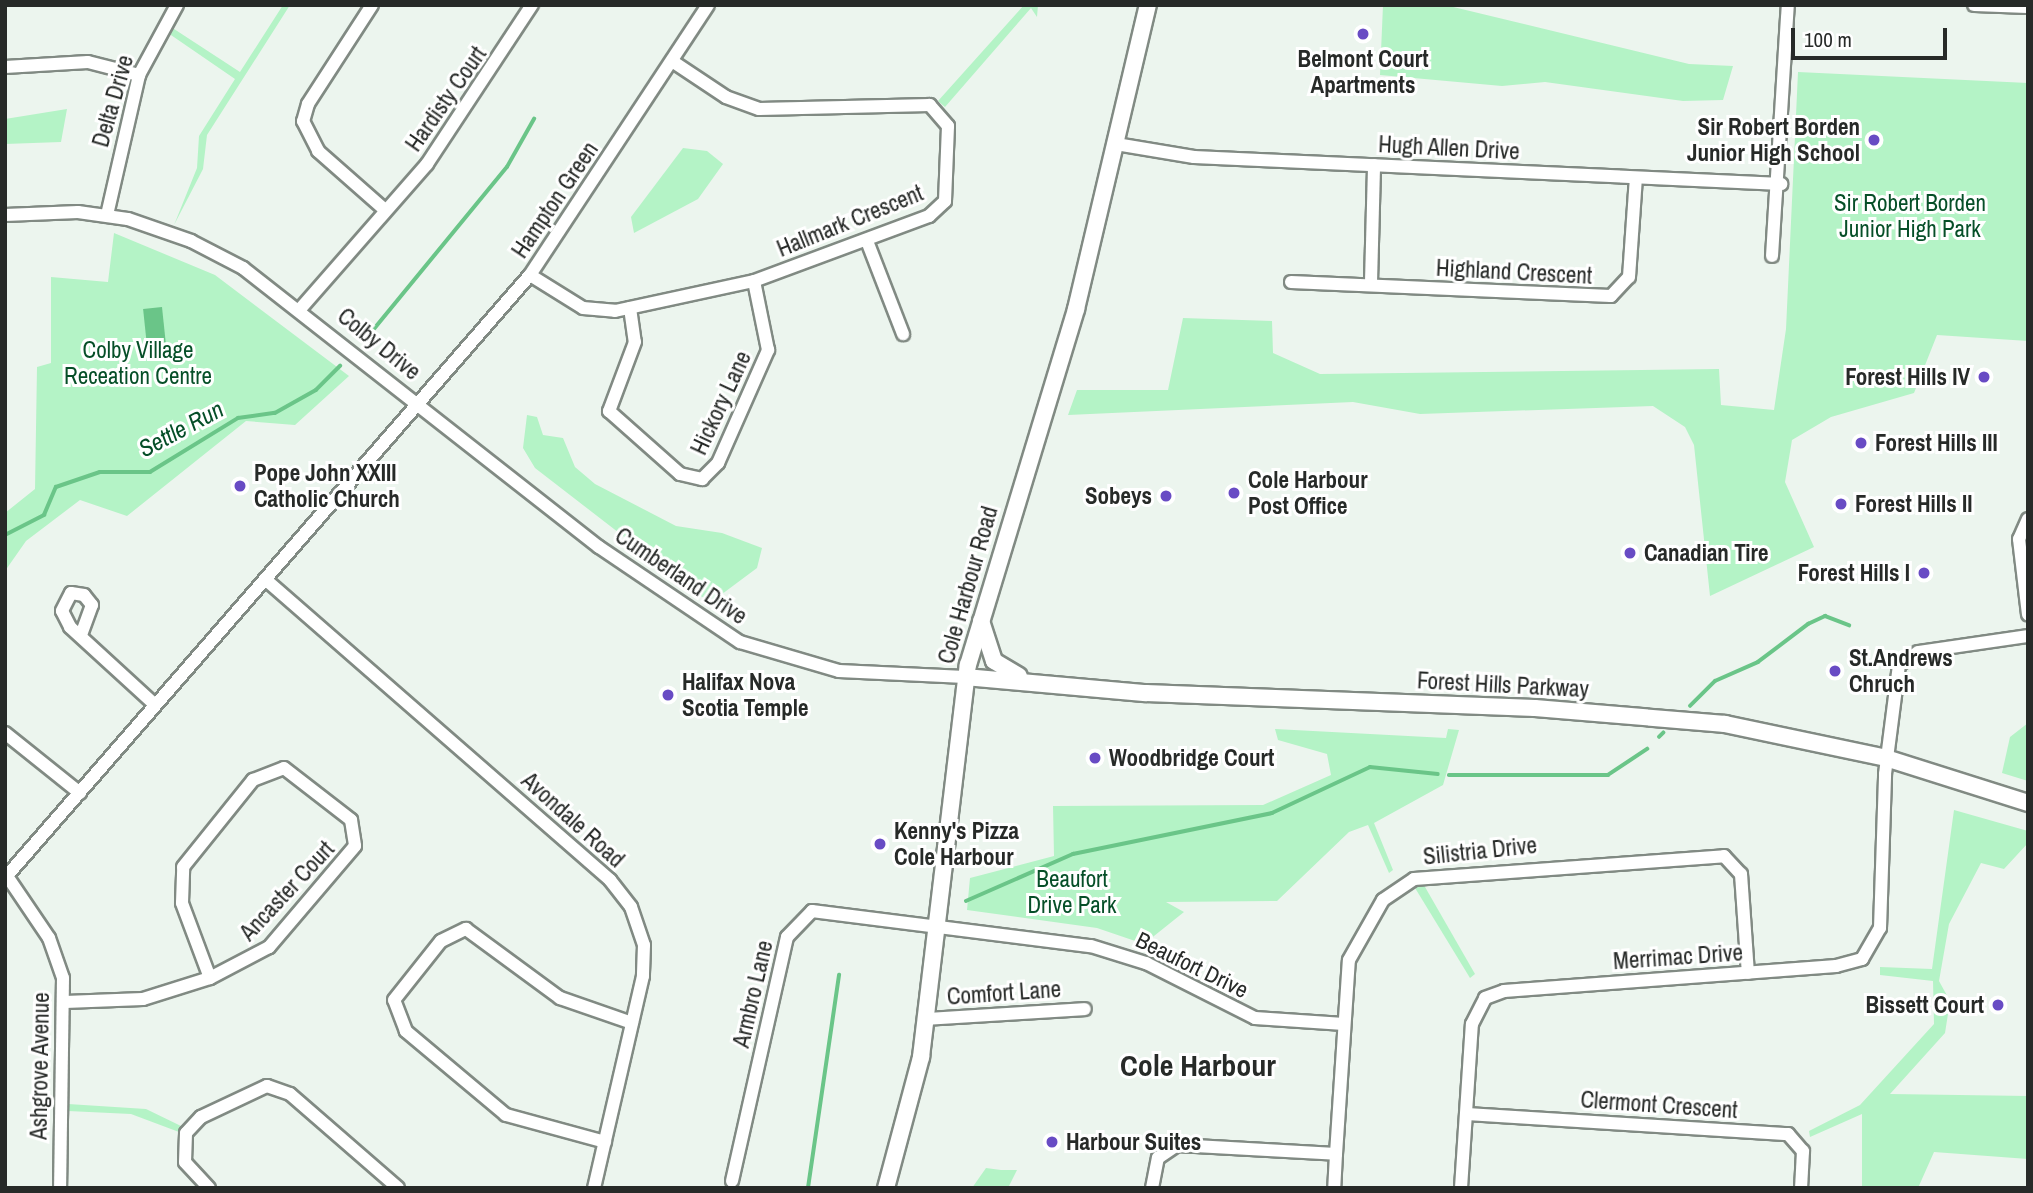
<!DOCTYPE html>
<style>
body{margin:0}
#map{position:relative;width:2033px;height:1193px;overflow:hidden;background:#ecf5ee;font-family:"Archivo Narrow",sans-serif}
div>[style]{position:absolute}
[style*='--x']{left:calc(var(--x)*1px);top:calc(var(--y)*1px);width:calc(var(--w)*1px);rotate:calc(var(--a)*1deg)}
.green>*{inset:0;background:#b4f3c6}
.water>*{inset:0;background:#6ac588;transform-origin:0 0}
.stream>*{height:3.5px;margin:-1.75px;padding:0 1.75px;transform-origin:1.75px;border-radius:1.75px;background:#6ac588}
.roads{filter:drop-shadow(2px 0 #818a83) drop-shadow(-2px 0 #818a83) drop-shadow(0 2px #818a83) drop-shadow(0 -2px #818a83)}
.minor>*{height:12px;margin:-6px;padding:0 6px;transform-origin:6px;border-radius:6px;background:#fff}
.major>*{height:16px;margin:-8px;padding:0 8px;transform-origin:8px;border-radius:8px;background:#fff}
.dots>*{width:19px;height:19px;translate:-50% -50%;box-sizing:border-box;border:4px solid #fff;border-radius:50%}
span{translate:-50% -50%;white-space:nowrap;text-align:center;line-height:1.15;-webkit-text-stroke:6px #fff;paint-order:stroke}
.poi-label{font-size:23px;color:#272a28;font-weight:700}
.right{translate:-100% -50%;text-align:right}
.left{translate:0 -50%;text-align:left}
.street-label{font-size:23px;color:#272a28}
.park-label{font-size:23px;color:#064f28}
.water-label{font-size:24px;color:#054e28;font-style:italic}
.district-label{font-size:30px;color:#272a28;font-weight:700}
.frame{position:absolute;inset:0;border:7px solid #272a28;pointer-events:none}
.scale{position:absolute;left:1791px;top:28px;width:156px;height:32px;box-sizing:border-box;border:4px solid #272a28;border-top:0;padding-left:9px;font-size:21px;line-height:24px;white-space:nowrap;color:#272a28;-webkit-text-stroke:5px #fff;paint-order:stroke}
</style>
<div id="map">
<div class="green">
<i style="clip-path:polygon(283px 5px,290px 5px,207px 135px,203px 169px,174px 225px,197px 168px,199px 136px,235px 79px,168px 33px,171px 27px,240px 72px)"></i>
<i style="clip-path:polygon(1024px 5px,1038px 5px,1037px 17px,1031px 8px,945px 107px,938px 101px)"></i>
<i style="clip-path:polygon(1383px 5px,1445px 5px,1689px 64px,1733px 66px,1723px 100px,1683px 101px,1545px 82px,1502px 86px,1380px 75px)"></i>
<i style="clip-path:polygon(1798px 72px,2028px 83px,2028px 341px,1937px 335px,1914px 393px,1831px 417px,1792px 440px,1785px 482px,1814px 547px,1710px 596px,1694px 445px,1685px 427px,1653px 406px,1420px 414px,1353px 402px,1068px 415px,1077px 390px,1168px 390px,1183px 318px,1272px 321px,1273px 353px,1320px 374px,1719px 369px,1721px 405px,1774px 410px,1786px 329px)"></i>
<i style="clip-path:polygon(67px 109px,61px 142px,5px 144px,5px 119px)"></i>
<i style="clip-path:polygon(683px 148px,707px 151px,723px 164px,698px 199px,634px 233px,631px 217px)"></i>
<i style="clip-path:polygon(114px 233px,215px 275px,349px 376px,295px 425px,246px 421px,127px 516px,80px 500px,26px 541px,5px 571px,5px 513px,35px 489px,37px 367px,51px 363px,51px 277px,108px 282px)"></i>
<i style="clip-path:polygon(527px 415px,537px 417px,543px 435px,563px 438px,575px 467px,595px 484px,676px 526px,722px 533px,762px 548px,757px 568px,714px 600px,702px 597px,535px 468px,523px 448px)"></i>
<i style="clip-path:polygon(2028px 723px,2028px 781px,2002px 773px,2010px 737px)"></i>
<i style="clip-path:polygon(1275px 729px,1446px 738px,1448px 729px,1459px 730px,1443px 785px,1374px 823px,1393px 870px,1389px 873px,1368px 825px,1349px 832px,1277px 901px,1166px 902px,1184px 912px,1144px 944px,1097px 928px,967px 910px,970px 878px,1054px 856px,1053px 806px,1263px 805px,1331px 775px,1327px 754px,1278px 740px)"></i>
<i style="clip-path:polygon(1954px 810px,2028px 831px,2028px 843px,2004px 869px,1981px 863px,1949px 924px,1939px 981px,1950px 1001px,1945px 1033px,1890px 1094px,2028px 1096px,2028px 1159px,1934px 1152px,1918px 1188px,1862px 1188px,1862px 1114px,1810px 1137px,1809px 1131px,1860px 1105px,1934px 1024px,1933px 981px,1880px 975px,1880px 967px,1932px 969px)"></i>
<i style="clip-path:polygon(1421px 880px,1475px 974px,1470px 978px,1412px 883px)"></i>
<i style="clip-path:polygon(68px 1104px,146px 1109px,181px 1126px,179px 1132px,131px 1114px,68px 1111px)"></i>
<i style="clip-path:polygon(986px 1168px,1001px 1170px,1017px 1170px,1008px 1188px,972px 1188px)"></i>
</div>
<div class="water">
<i style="left:162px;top:307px;width:36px;height:19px;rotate:84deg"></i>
</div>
<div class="stream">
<i style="--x:369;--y:335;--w:217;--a:-50.6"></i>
<i style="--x:507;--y:167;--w:55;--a:-60.6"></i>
<i style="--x:5;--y:535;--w:44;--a:-27.1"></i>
<i style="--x:44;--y:515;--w:30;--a:-67"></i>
<i style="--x:56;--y:487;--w:46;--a:-18.8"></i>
<i style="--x:100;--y:472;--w:50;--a:0"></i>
<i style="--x:150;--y:472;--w:103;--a:-31.5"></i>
<i style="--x:238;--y:418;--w:37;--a:-8"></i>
<i style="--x:275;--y:413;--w:47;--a:-29.3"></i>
<i style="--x:316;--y:390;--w:34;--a:-45"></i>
<i style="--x:1690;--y:706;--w:35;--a:-45"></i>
<i style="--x:1715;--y:681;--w:47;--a:-23.8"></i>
<i style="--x:1758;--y:662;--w:63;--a:-37.2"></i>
<i style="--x:1808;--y:624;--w:19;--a:-25"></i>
<i style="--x:1825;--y:616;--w:26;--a:21"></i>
<i style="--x:1659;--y:737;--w:6;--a:-45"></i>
<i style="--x:1449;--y:775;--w:159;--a:0"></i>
<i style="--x:1608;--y:775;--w:47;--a:-33.7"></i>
<i style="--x:966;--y:901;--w:117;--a:-23.7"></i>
<i style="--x:1073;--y:854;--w:203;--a:-11.6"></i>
<i style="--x:1272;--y:813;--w:108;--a:-25.1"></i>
<i style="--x:1370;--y:767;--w:68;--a:5.9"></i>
<i style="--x:808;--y:1188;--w:215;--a:-81.7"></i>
</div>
<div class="roads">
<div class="minor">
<i style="--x:372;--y:5;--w:118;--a:122.9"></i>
<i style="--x:308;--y:104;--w:18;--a:106"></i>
<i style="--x:303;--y:121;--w:34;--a:63"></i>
<i style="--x:318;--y:151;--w:89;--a:41.4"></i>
<i style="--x:1974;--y:5;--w:54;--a:2.1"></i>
<i style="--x:5;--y:67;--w:83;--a:-3.4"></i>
<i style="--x:88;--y:62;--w:53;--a:14.3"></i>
<i style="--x:1116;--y:144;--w:79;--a:9.5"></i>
<i style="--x:1194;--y:157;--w:588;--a:2.63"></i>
<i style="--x:5;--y:215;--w:73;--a:-2.4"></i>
<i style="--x:78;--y:212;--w:50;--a:8"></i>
<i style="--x:128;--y:219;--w:67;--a:19.2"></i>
<i style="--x:191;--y:241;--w:59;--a:27.4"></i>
<i style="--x:243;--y:268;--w:452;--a:38.1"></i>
<i style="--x:599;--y:547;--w:170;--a:34"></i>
<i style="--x:740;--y:642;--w:103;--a:16.3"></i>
<i style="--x:839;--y:671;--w:126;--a:2.7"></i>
<i style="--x:107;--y:215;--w:144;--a:-77.1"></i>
<i style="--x:139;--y:75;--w:80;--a:-61.5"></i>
<i style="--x:867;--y:241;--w:100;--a:68.8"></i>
<i style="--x:1772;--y:256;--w:252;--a:-86.4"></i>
<i style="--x:530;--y:275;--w:62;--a:31.9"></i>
<i style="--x:583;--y:308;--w:32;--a:5"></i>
<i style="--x:615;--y:311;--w:142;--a:-12.2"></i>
<i style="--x:754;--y:281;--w:187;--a:-20.4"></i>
<i style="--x:929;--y:216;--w:22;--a:-43"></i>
<i style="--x:945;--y:201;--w:75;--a:-87.7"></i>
<i style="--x:948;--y:126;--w:28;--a:-131"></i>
<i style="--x:930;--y:105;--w:171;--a:178.7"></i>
<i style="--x:759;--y:109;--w:35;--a:-160"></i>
<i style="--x:726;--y:97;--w:65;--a:-146.3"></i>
<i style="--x:1291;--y:282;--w:320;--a:2.5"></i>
<i style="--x:1611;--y:296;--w:26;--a:-47"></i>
<i style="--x:1629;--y:277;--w:99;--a:-86"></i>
<i style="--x:1371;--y:282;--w:117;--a:-88.5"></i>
<i style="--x:301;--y:308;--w:191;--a:-48.8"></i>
<i style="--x:427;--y:164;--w:191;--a:-56.6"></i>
<i style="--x:630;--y:308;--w:34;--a:82"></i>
<i style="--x:635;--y:342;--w:74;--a:110.6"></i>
<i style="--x:609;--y:411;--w:95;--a:41.6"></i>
<i style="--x:680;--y:474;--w:23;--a:13"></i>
<i style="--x:702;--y:479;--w:23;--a:-45"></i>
<i style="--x:718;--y:463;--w:124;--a:-66.1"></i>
<i style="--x:768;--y:350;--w:70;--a:-101.5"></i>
<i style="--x:2028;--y:519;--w:22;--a:114"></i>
<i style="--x:2019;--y:539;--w:76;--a:83.2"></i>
<i style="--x:265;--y:579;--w:458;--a:41.1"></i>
<i style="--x:610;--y:880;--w:34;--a:52"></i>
<i style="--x:631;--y:907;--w:40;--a:71.1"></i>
<i style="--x:644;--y:945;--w:31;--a:92"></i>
<i style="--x:643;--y:976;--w:218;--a:103"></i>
<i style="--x:81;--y:635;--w:32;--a:-70"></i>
<i style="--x:92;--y:605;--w:13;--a:-129"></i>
<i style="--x:84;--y:595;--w:13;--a:-171"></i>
<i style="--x:71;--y:593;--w:20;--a:117"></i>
<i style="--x:62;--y:611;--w:18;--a:63"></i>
<i style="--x:70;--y:627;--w:115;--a:42.5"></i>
<i style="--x:5;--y:733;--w:96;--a:38.7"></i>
<i style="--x:284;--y:768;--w:85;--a:37.8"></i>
<i style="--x:351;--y:820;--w:26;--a:81"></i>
<i style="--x:355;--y:846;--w:133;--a:130.4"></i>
<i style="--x:269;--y:947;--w:67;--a:152.3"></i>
<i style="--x:210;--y:978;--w:80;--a:-110.5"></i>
<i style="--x:182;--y:903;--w:36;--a:-88"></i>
<i style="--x:183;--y:867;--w:112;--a:-51.2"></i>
<i style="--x:253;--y:780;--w:33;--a:-21"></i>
<i style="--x:7;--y:876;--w:75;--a:55.9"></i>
<i style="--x:49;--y:938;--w:42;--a:70.7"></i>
<i style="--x:63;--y:978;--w:210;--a:90.8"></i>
<i style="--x:5;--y:878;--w:800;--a:-48.96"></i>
<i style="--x:530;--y:275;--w:323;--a:-56.6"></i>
<i style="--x:65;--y:1002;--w:78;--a:-2.2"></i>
<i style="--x:143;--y:999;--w:70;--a:-17.4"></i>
<i style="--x:926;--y:1019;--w:159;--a:-3.6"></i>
<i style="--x:1467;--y:1114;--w:322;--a:3.6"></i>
<i style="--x:1788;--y:1134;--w:23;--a:49"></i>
<i style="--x:1803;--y:1151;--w:37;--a:93"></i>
<i style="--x:605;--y:1142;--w:103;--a:-164.7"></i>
<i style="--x:506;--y:1115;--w:131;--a:-140"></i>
<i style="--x:406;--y:1031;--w:33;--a:-111"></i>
<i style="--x:394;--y:1000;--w:75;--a:-51.5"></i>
<i style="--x:441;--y:941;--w:28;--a:-26"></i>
<i style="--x:466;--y:929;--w:117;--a:36.3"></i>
<i style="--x:560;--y:998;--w:76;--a:19.1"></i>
<i style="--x:1336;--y:1154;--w:194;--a:-86.2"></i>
<i style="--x:1349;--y:960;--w:69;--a:-60.5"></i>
<i style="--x:1383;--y:900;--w:37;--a:-34"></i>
<i style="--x:1414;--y:879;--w:311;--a:-4.2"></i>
<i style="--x:1724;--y:856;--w:25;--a:47"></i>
<i style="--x:1741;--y:874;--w:99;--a:86"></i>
<i style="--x:732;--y:1181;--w:250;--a:-77.3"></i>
<i style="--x:787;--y:937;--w:36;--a:-46"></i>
<i style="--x:812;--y:911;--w:281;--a:7.2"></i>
<i style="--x:1091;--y:946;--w:58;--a:17.2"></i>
<i style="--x:1146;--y:963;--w:122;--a:26.8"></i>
<i style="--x:1255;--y:1018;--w:89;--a:3.9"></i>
<i style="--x:209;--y:1188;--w:35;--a:-133"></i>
<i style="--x:185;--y:1162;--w:29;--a:-88"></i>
<i style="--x:186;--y:1133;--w:22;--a:-47"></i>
<i style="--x:201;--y:1117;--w:73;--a:-25.2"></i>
<i style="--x:267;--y:1086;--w:24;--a:19"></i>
<i style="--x:290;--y:1094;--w:143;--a:41"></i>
<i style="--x:1152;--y:1188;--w:31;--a:-79"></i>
<i style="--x:1158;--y:1158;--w:23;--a:-34"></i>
<i style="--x:1177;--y:1145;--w:159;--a:3.2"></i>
<i style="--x:1336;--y:1154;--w:34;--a:93"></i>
<i style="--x:1461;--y:1188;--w:164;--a:-86.2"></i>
<i style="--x:1472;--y:1024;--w:29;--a:-63"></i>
<i style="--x:1485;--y:998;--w:20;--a:-20"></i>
<i style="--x:1504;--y:991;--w:333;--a:-4.3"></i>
<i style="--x:1836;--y:966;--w:27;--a:-15"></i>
<i style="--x:1862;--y:959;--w:36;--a:-60"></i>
<i style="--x:1880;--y:928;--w:154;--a:-88.1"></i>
<i style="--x:1885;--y:774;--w:110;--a:-82.7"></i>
<i style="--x:1899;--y:665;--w:23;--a:-34"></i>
<i style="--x:1918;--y:652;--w:111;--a:-8.3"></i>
</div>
<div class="major">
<i style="--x:981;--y:621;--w:42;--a:72"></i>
<i style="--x:994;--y:661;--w:29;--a:31"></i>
<i style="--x:965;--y:677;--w:182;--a:5.1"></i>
<i style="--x:1146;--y:693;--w:389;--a:2.2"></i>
<i style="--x:1535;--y:708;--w:191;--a:4.8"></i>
<i style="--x:1725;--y:724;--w:165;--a:11.9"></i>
<i style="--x:1886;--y:758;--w:149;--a:17.6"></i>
<i style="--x:886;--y:1188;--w:136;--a:-75"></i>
<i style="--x:921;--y:1057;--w:395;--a:-83.2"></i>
<i style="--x:968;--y:665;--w:372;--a:-73.1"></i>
<i style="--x:1076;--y:309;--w:312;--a:-76.7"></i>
</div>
</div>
<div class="dots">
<i style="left:1363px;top:34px;background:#684bc4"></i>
<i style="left:1874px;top:140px;background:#684bc4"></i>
<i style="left:1984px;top:377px;background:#684bc4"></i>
<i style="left:1861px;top:443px;background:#684bc4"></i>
<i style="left:240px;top:486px;background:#684bc4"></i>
<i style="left:1234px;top:493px;background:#684bc4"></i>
<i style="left:1166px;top:496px;background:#684bc4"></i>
<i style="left:1841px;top:504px;background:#684bc4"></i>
<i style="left:1630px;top:553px;background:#684bc4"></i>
<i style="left:1924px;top:573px;background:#684bc4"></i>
<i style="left:1835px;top:671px;background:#684bc4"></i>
<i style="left:668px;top:695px;background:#684bc4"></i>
<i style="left:1095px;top:758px;background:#684bc4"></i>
<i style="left:880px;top:844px;background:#684bc4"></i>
<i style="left:1998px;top:1005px;background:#684bc4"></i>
<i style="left:1052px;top:1142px;background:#684bc4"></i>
</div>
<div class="poi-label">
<span style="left:1363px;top:72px">Belmont Court<br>Apartments</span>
<span class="right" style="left:1860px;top:140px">Sir Robert Borden<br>Junior High School</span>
<span class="right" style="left:1970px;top:377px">Forest Hills IV</span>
<span class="left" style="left:1875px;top:443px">Forest Hills III</span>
<span class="left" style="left:254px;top:486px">Pope John XXIII<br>Catholic Church</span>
<span class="left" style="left:1248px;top:493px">Cole Harbour<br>Post Office</span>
<span class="right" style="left:1152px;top:496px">Sobeys</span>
<span class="left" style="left:1855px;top:504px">Forest Hills II</span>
<span class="left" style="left:1644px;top:553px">Canadian Tire</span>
<span class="right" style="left:1910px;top:573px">Forest Hills I</span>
<span class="left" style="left:1849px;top:671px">St.Andrews<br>Chruch</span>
<span class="left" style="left:682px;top:695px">Halifax Nova<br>Scotia Temple</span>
<span class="left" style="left:1109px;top:758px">Woodbridge Court</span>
<span class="left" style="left:894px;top:844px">Kenny's Pizza<br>Cole Harbour</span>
<span class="right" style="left:1984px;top:1005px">Bissett Court</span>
<span class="left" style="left:1066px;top:1142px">Harbour Suites</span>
</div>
<div class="street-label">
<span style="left:446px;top:99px;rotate:-55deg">Hardisty Court</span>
<span style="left:113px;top:101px;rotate:-74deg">Delta Drive</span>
<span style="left:1449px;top:148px;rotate:3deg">Hugh Allen Drive</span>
<span style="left:555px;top:200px;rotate:-56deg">Hampton Green</span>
<span style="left:850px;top:221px;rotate:-22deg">Hallmark Crescent</span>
<span style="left:1514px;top:272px;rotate:3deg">Highland Crescent</span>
<span style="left:379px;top:344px;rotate:39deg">Colby Drive</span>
<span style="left:721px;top:403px;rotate:-65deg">Hickory Lane</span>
<span style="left:681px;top:576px;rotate:34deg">Cumberland Drive</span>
<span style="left:968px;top:585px;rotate:-74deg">Cole Harbour Road</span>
<span style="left:1503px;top:685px;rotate:3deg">Forest Hills Parkway</span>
<span style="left:573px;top:820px;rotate:42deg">Avondale Road</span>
<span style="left:1480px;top:851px;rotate:-6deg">Silistria Drive</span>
<span style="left:287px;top:891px;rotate:-47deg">Ancaster Court</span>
<span style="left:1678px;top:957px;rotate:-4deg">Merrimac Drive</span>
<span style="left:1192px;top:965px;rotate:26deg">Beaufort Drive</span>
<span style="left:1004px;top:993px;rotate:-4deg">Comfort Lane</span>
<span style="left:753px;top:994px;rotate:-77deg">Armbro Lane</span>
<span style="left:40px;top:1066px;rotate:-89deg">Ashgrove Avenue</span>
<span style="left:1659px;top:1105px;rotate:4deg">Clermont Crescent</span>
</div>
<div class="park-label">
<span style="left:1910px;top:216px">Sir Robert Borden<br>Junior High Park</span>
<span style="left:138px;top:363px">Colby Village<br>Receation Centre</span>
<span style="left:1072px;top:892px">Beaufort<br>Drive Park</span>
</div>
<div class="water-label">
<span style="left:181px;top:429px;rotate:-28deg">Settle Run</span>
</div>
<div class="district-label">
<span style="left:1198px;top:1065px">Cole Harbour</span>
</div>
<div class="frame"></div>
<div class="scale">100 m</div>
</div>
